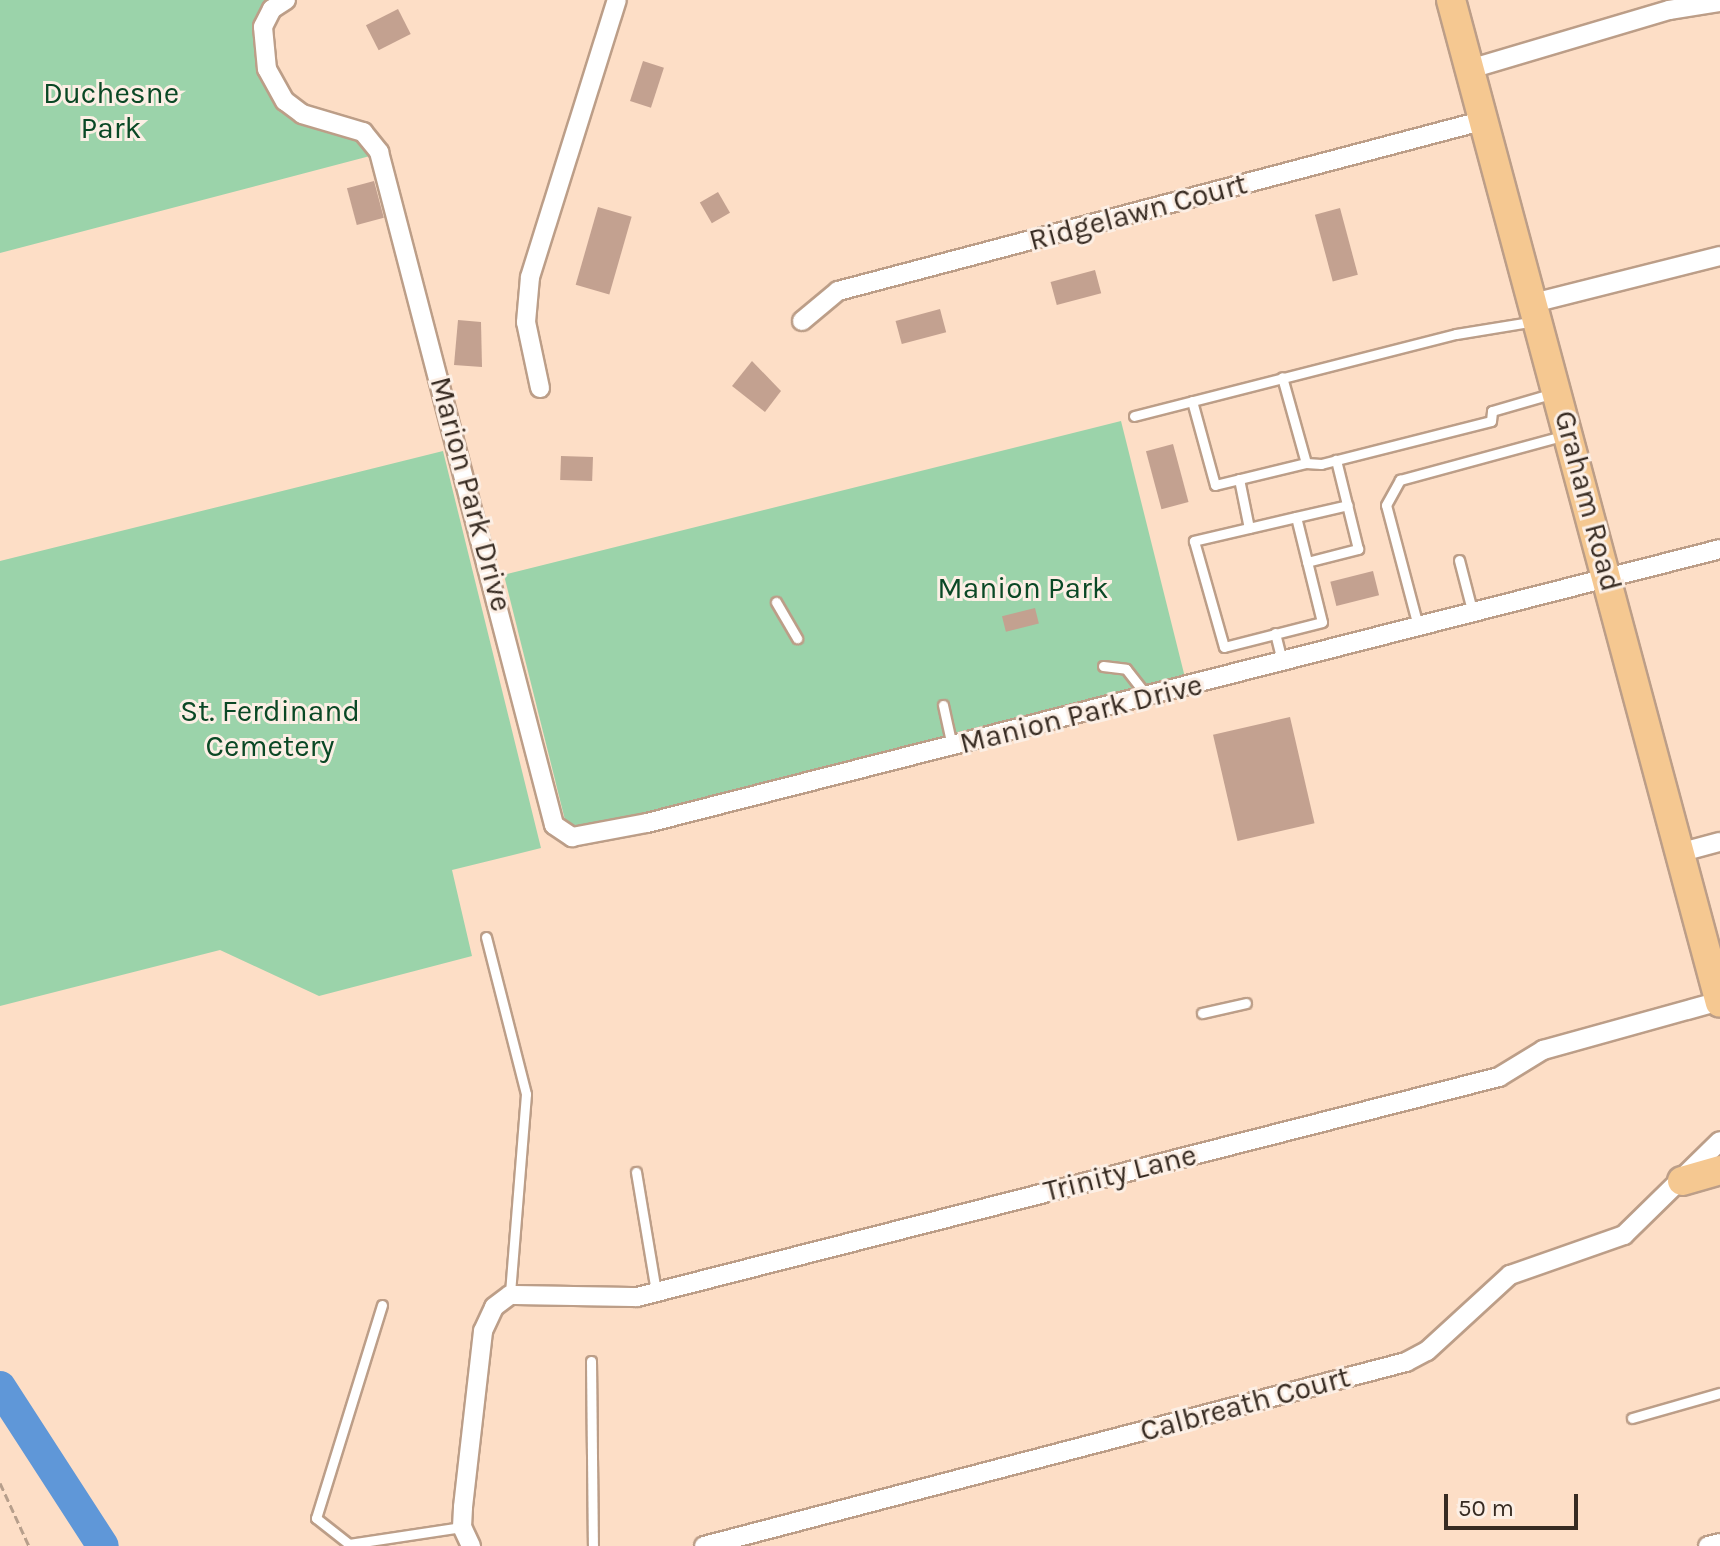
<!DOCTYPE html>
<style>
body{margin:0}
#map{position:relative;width:1720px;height:1546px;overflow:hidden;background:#fddec6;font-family:Karla,sans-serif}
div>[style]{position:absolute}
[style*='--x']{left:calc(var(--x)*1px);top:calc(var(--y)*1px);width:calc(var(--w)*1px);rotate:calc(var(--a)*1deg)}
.green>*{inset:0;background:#9bd3aa;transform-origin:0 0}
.river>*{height:32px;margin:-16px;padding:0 16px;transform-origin:16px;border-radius:16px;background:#5f97d8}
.building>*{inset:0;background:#c3a190;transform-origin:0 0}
.path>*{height:3px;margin-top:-1.5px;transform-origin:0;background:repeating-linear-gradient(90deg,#b79f8c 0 8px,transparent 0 12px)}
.roads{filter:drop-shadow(2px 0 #bc9e88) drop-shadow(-2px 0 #bc9e88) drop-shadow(0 2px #bc9e88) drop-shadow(0 -2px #bc9e88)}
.lane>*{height:9px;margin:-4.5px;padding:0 4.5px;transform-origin:4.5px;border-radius:4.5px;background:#fff}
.street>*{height:18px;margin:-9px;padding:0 9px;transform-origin:9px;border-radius:9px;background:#fff}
.primary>*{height:28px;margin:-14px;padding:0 14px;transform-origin:14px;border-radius:14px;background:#f5c891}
span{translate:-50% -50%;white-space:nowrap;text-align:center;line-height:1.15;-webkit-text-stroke:6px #fcefe5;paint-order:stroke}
.park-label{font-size:30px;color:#0a4825}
.street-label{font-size:30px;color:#372b22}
.scale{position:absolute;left:1444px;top:1494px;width:134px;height:36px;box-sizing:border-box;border:4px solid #372b22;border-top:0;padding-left:10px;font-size:24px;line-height:28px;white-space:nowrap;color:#372b22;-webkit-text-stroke:6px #fcefe5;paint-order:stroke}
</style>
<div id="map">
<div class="green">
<i style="clip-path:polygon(0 0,286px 0,263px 27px,285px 101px,363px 132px,370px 156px,0 253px)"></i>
<i style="left:1121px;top:421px;width:274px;height:636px;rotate:76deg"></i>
<i style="clip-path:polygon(443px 451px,541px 848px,452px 870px,472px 956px,319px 996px,220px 950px,0 1006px,0 561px)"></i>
</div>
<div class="river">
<i style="--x:0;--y:1387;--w:189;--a:57.1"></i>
</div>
<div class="building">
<i style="left:398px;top:9px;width:28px;height:36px;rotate:63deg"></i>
<i style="left:643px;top:61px;width:22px;height:42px;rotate:18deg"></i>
<i style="left:374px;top:181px;width:38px;height:28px;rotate:75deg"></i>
<i style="left:718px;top:192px;width:24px;height:21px;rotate:60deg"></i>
<i style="left:598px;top:207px;width:35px;height:81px;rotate:16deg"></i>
<i style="left:1340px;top:208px;width:69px;height:26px;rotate:75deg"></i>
<i style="left:1095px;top:270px;width:24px;height:46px;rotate:75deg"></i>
<i style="left:940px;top:309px;width:24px;height:46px;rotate:75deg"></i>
<i style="clip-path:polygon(458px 320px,481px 322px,482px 367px,454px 365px)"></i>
<i style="clip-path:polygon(752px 361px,781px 391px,765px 412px,732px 386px)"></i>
<i style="left:1173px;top:444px;width:60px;height:28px;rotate:75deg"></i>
<i style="left:561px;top:456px;width:32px;height:24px;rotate:2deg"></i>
<i style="left:1373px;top:571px;width:25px;height:44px;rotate:76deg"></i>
<i style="left:1035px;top:608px;width:16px;height:34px;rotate:76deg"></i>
<i style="left:1290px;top:717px;width:109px;height:79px;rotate:77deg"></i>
</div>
<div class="path">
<i style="--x:0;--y:1483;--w:69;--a:65.3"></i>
</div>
<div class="roads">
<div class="lane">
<i style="--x:1192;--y:401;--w:87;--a:74.7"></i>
<i style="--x:1215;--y:485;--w:94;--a:-13.6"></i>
<i style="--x:1306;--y:463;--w:89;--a:-105.6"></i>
<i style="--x:1134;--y:416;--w:332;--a:-14.3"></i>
<i style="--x:1456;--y:334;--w:80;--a:-9.3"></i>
<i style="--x:1306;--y:463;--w:15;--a:4"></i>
<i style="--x:1321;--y:464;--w:175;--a:-14.2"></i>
<i style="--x:1491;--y:421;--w:10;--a:-84"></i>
<i style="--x:1492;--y:411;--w:65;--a:-16.2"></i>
<i style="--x:1239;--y:479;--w:50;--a:78.5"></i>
<i style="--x:1296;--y:517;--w:105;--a:166.8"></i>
<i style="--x:1194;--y:541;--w:110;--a:74.2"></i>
<i style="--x:1224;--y:647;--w:101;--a:-14.3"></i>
<i style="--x:1322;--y:622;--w:108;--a:-103.9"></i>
<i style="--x:1296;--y:517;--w:53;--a:-13"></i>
<i style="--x:1459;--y:560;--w:56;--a:75.5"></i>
<i style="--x:1307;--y:562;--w:53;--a:-14.3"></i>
<i style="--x:1358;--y:549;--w:92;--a:-103.9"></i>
<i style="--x:776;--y:602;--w:42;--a:59.7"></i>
<i style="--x:1418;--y:626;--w:125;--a:-104.8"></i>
<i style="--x:1386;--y:505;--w:29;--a:-61"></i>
<i style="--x:1400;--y:480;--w:172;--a:-15.2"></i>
<i style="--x:1275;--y:633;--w:29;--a:76"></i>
<i style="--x:1103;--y:666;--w:23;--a:7"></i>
<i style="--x:1126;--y:669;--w:36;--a:52"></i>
<i style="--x:943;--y:705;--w:42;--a:77.6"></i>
<i style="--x:486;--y:937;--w:162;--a:75.7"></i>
<i style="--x:526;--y:1094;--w:202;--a:94.6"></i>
<i style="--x:1202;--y:1013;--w:45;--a:-12.8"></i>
<i style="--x:636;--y:1172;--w:122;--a:80.5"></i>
<i style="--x:382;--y:1305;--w:223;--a:107.2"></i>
<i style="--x:316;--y:1518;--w:42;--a:38.2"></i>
<i style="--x:349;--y:1544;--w:114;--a:-8.6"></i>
<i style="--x:591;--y:1361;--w:185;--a:89.4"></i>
<i style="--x:1632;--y:1418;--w:91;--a:-15.9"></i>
</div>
<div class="street">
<i style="--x:286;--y:0;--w:17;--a:147"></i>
<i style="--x:272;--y:9;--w:20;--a:117"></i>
<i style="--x:263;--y:27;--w:42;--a:84.6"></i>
<i style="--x:267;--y:69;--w:37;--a:61"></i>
<i style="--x:285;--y:101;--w:21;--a:37"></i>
<i style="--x:302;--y:114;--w:64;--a:16.4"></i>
<i style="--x:363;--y:132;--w:26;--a:51"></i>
<i style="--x:379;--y:152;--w:695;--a:75.42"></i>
<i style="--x:554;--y:825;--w:22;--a:34"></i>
<i style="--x:572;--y:837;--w:76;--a:-10.6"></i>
<i style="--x:647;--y:823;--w:1107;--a:-14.32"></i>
<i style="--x:1470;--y:69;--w:208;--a:-16.5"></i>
<i style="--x:1669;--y:10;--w:52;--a:-8.9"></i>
<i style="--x:1533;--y:303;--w:193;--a:-14.1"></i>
<i style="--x:802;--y:321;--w:47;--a:-39.8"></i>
<i style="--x:838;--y:291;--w:669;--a:-14.8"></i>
<i style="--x:540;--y:388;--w:67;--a:-102"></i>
<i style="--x:526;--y:322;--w:45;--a:-84.9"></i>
<i style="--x:530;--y:277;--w:290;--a:-72.6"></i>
<i style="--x:1682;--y:852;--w:39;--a:-15"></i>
<i style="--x:471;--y:1546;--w:21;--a:-115"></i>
<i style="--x:462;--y:1527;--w:20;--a:-87"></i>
<i style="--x:463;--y:1507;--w:177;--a:-83.5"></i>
<i style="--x:483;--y:1331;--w:26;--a:-65"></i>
<i style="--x:494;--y:1307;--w:20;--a:-37"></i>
<i style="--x:510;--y:1295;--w:127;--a:0.9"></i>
<i style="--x:637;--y:1297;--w:890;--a:-14.32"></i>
<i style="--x:1499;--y:1077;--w:52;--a:-31.5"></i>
<i style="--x:1543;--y:1050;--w:184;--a:-15.5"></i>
<i style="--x:704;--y:1546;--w:726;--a:-14.69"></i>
<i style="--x:1406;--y:1362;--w:24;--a:-28"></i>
<i style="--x:1427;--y:1351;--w:113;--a:-42.5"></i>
<i style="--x:1510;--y:1275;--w:121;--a:-19.3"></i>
<i style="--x:1624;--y:1235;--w:134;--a:-44.4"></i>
<i style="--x:1708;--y:1546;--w:12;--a:-14"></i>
</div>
<div class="primary">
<i style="--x:1451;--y:0;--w:1038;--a:74.99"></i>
<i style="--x:1682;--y:1181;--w:40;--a:-16"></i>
</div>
</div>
<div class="park-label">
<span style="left:111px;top:110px">Duchesne<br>Park</span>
<span style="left:1023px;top:588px">Manion Park</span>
<span style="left:270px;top:728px">St. Ferdinand<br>Cemetery</span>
</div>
<div class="street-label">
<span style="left:1138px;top:212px;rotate:-15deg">Ridgelawn Court</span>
<span style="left:471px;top:494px;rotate:75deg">Marion Park Drive</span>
<span style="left:1588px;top:501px;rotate:75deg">Graham Road</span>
<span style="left:1081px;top:714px;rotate:-14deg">Manion Park Drive</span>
<span style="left:1120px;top:1173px;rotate:-14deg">Trinity Lane</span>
<span style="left:1245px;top:1404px;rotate:-15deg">Calbreath Court</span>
</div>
<div class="scale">50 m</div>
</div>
